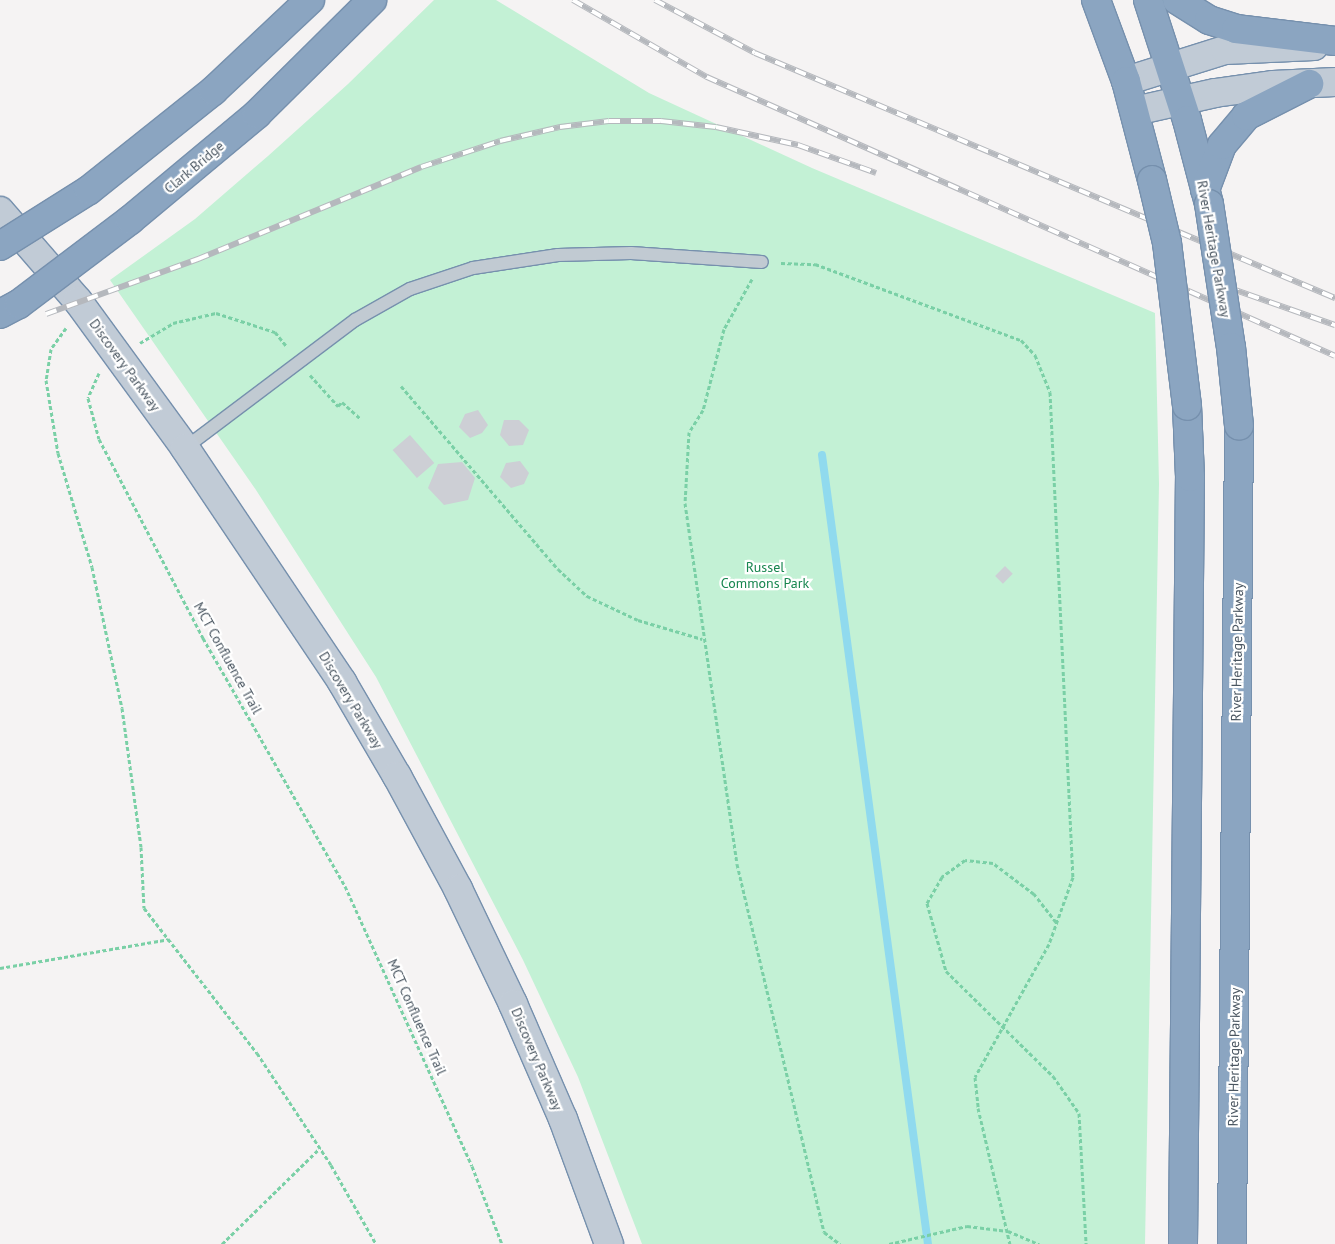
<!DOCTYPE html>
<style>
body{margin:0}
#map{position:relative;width:1335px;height:1244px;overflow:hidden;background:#f5f3f3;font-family:"PT Sans",sans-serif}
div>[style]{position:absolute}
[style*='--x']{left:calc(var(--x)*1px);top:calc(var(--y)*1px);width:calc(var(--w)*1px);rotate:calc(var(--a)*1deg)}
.green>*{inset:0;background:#c3f1d5}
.stream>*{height:8px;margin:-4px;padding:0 4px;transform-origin:4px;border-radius:4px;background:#90daee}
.building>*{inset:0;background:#cdcfd5;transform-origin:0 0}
.path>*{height:3px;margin-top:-1.5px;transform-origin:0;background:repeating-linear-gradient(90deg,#7ad0a6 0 4px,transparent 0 6.5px)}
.roads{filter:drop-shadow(1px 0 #7690ad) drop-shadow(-1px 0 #7690ad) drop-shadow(0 1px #7690ad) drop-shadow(0 -1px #7690ad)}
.lane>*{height:12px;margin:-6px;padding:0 6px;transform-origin:6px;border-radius:6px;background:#c1cad2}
.secondary>*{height:28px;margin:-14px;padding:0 14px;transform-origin:14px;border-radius:14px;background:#c1cbd6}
.highway>*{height:28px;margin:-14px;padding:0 14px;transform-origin:14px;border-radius:14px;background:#8ba5c1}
.rail>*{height:5.5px;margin-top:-2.75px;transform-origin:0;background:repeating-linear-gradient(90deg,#fff 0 11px,#b5b8bd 0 22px);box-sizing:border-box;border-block:1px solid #b5b8bd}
.bridges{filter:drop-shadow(1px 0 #7690ad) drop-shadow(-1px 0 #7690ad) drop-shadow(0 1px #7690ad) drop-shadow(0 -1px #7690ad)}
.highway-bridge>*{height:28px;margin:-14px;padding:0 14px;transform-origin:14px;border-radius:14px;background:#8ba5c1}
span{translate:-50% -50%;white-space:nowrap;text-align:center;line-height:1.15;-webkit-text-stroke:4.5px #fff;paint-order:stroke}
.street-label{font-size:14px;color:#4a5661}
.park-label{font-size:14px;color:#17864f}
</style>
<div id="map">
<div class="green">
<i style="clip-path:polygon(434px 0,496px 0,649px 93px,812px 168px,1155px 313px,1159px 484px,1145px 1244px,642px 1244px,578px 1077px,523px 960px,376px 677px,256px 490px,110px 280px,195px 219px,268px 156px,348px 84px)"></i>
</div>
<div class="stream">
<i style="--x:822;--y:455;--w:796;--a:82.35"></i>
</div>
<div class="building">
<i style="clip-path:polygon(478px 410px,488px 425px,482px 433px,470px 438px,459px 427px,465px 414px)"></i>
<i style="clip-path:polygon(504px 420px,519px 420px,529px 430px,523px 445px,509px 446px,500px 435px)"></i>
<i style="left:410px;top:435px;width:37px;height:23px;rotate:49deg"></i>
<i style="clip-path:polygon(520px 461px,529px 473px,524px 484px,511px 488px,500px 477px,506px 463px)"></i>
<i style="clip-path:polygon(462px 462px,475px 478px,468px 500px,444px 505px,428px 488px,438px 464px)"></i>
<i style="left:1005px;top:566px;width:11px;height:14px;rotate:45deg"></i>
</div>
<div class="path">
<i style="--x:781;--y:263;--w:34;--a:2"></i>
<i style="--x:815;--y:264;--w:220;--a:20.3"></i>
<i style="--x:1021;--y:340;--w:21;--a:47"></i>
<i style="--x:1035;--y:355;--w:40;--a:68"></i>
<i style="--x:1050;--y:392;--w:486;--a:87.3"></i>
<i style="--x:1073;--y:877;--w:71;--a:109.7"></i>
<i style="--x:1049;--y:944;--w:152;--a:119.1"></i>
<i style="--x:975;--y:1077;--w:31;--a:84"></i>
<i style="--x:978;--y:1108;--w:140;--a:76.8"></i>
<i style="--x:752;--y:279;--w:57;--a:119.2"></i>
<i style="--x:724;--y:329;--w:84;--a:104.5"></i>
<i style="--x:703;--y:410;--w:26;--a:122"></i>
<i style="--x:689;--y:432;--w:71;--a:93.2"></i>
<i style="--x:685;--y:503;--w:365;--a:81.8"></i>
<i style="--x:737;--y:864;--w:378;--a:76.7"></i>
<i style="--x:824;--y:1232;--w:20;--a:37"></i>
<i style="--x:66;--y:328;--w:26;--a:126"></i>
<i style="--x:51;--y:349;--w:31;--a:99"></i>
<i style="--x:46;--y:380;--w:74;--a:80.7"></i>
<i style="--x:58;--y:453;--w:119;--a:73.4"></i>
<i style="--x:92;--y:567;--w:144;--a:78"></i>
<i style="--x:122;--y:708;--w:140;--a:82.2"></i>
<i style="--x:141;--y:847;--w:61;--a:87.2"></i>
<i style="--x:144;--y:908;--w:184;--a:52.1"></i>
<i style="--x:257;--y:1053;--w:134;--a:56.5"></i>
<i style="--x:331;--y:1165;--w:91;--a:60.3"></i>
<i style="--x:140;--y:343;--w:39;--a:-31"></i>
<i style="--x:173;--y:323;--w:44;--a:-13.1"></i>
<i style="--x:216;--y:313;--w:62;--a:17.9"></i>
<i style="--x:275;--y:332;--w:19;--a:51"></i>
<i style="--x:99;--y:373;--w:27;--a:114"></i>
<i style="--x:88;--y:398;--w:42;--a:75"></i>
<i style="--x:99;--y:439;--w:225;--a:62.4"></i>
<i style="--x:203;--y:638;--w:286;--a:60.2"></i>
<i style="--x:345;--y:886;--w:307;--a:65.6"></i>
<i style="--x:472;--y:1166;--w:84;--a:69"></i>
<i style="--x:310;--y:375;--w:42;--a:47.9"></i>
<i style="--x:338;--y:406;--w:6;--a:-45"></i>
<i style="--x:342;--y:402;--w:24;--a:42"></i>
<i style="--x:401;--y:386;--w:241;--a:49.4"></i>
<i style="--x:558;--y:569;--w:40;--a:43"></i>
<i style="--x:587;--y:596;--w:56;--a:25.2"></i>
<i style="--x:638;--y:620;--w:67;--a:16.5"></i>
<i style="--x:1056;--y:922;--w:36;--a:-128"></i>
<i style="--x:1034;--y:894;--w:51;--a:-142.9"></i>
<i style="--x:993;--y:863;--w:28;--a:-174"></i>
<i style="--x:965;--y:860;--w:29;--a:144"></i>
<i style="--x:942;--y:877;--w:30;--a:120"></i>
<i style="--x:927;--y:903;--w:71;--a:74.4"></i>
<i style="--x:946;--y:971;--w:150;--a:44.5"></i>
<i style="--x:1053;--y:1076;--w:45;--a:54.9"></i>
<i style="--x:1079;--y:1113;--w:131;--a:86.9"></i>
<i style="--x:0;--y:968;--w:171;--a:-9.7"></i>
<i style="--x:222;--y:1244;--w:137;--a:-44.4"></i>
<i style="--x:889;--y:1244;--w:80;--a:-13"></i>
<i style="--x:967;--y:1226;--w:41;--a:7"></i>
<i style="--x:1008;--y:1231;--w:34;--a:23"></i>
</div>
<div class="roads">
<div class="lane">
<i style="--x:185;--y:448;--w:213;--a:-37"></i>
<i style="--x:355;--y:320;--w:63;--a:-29.4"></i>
<i style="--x:410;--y:289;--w:66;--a:-18.4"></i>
<i style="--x:473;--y:268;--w:86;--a:-8.7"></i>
<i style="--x:558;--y:255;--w:73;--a:-1.6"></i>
<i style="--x:631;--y:253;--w:131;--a:3.9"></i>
</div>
<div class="secondary">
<i style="--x:1126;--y:81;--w:104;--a:-17.4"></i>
<i style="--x:1225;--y:50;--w:89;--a:-2.6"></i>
<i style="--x:1135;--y:111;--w:82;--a:-12.7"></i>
<i style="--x:1215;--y:93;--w:59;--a:-7.9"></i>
<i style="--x:1273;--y:85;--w:62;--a:-2.8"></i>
<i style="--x:0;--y:211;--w:119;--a:49.1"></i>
<i style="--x:78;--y:301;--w:182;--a:53.9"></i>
<i style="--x:185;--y:448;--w:282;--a:56.1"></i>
<i style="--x:342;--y:682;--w:109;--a:59.7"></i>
<i style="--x:397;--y:776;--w:128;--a:61.6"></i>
<i style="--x:458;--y:889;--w:127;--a:64.4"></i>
<i style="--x:513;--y:1004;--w:125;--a:66.5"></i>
<i style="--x:563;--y:1119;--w:133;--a:69.8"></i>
</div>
<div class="highway">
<i style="--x:1096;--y:0;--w:86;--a:69.7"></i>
<i style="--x:1126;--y:81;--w:102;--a:75.3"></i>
<i style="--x:1148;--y:0;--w:126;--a:72"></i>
<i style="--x:1187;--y:120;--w:87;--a:75.3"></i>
<i style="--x:1177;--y:0;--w:38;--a:32"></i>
<i style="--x:1209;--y:20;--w:28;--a:18"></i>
<i style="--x:1236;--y:29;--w:100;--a:6.9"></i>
<i style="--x:1205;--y:190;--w:48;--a:-69.3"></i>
<i style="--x:1222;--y:145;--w:38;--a:-50"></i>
<i style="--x:1246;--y:116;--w:71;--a:-26.9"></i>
<i style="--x:1183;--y:1244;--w:767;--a:-89.48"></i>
<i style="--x:1190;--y:477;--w:71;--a:-92.4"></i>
<i style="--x:1232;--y:1244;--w:818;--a:-89.51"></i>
</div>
</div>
<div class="rail">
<i style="--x:573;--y:0;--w:155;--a:29.9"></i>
<i style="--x:707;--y:77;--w:687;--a:23.95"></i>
<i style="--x:655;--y:0;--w:113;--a:27.9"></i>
<i style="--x:755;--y:53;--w:630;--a:22.9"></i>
<i style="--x:1207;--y:280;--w:136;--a:19.4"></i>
<i style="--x:46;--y:314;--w:162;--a:-19.9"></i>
<i style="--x:198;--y:259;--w:241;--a:-22.4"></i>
<i style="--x:421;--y:167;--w:83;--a:-18.2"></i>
<i style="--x:500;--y:141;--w:62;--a:-13.1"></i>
<i style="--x:560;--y:127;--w:49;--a:-7"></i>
<i style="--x:609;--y:121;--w:52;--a:0"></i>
<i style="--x:661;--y:121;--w:55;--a:6.2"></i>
<i style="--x:716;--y:127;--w:84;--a:12.4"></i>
<i style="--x:798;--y:145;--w:83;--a:19.7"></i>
</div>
<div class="bridges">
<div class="highway-bridge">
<i style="--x:1152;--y:180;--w:65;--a:76.6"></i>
<i style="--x:1167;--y:243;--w:164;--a:83"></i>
<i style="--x:1209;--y:204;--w:145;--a:81.3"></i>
<i style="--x:1231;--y:347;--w:79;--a:84.2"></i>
<i style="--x:0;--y:246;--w:105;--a:-32.2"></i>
<i style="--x:89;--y:190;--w:159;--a:-38.6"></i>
<i style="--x:213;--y:91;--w:133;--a:-43.2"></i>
<i style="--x:0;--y:314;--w:21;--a:-28"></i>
<i style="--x:19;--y:304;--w:139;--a:-37.1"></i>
<i style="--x:130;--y:220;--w:165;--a:-39.8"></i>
<i style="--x:257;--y:114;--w:162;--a:-44.7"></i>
</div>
</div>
<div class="street-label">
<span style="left:194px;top:167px;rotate:-40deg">Clark Bridge</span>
<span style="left:1214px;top:249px;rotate:80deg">River Heritage Parkway</span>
<span style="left:125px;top:365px;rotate:54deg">Discovery Parkway</span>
<span style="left:1237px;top:652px;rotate:-89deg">River Heritage Parkway</span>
<span style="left:228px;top:658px;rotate:61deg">MCT Confluence Trail</span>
<span style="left:351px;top:700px;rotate:59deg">Discovery Parkway</span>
<span style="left:417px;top:1017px;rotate:66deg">MCT Confluence Trail</span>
<span style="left:1234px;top:1057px;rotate:-89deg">River Heritage Parkway</span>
<span style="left:537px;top:1059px;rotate:67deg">Discovery Parkway</span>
</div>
<div class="park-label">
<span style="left:765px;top:575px">Russel<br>Commons Park</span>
</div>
</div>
